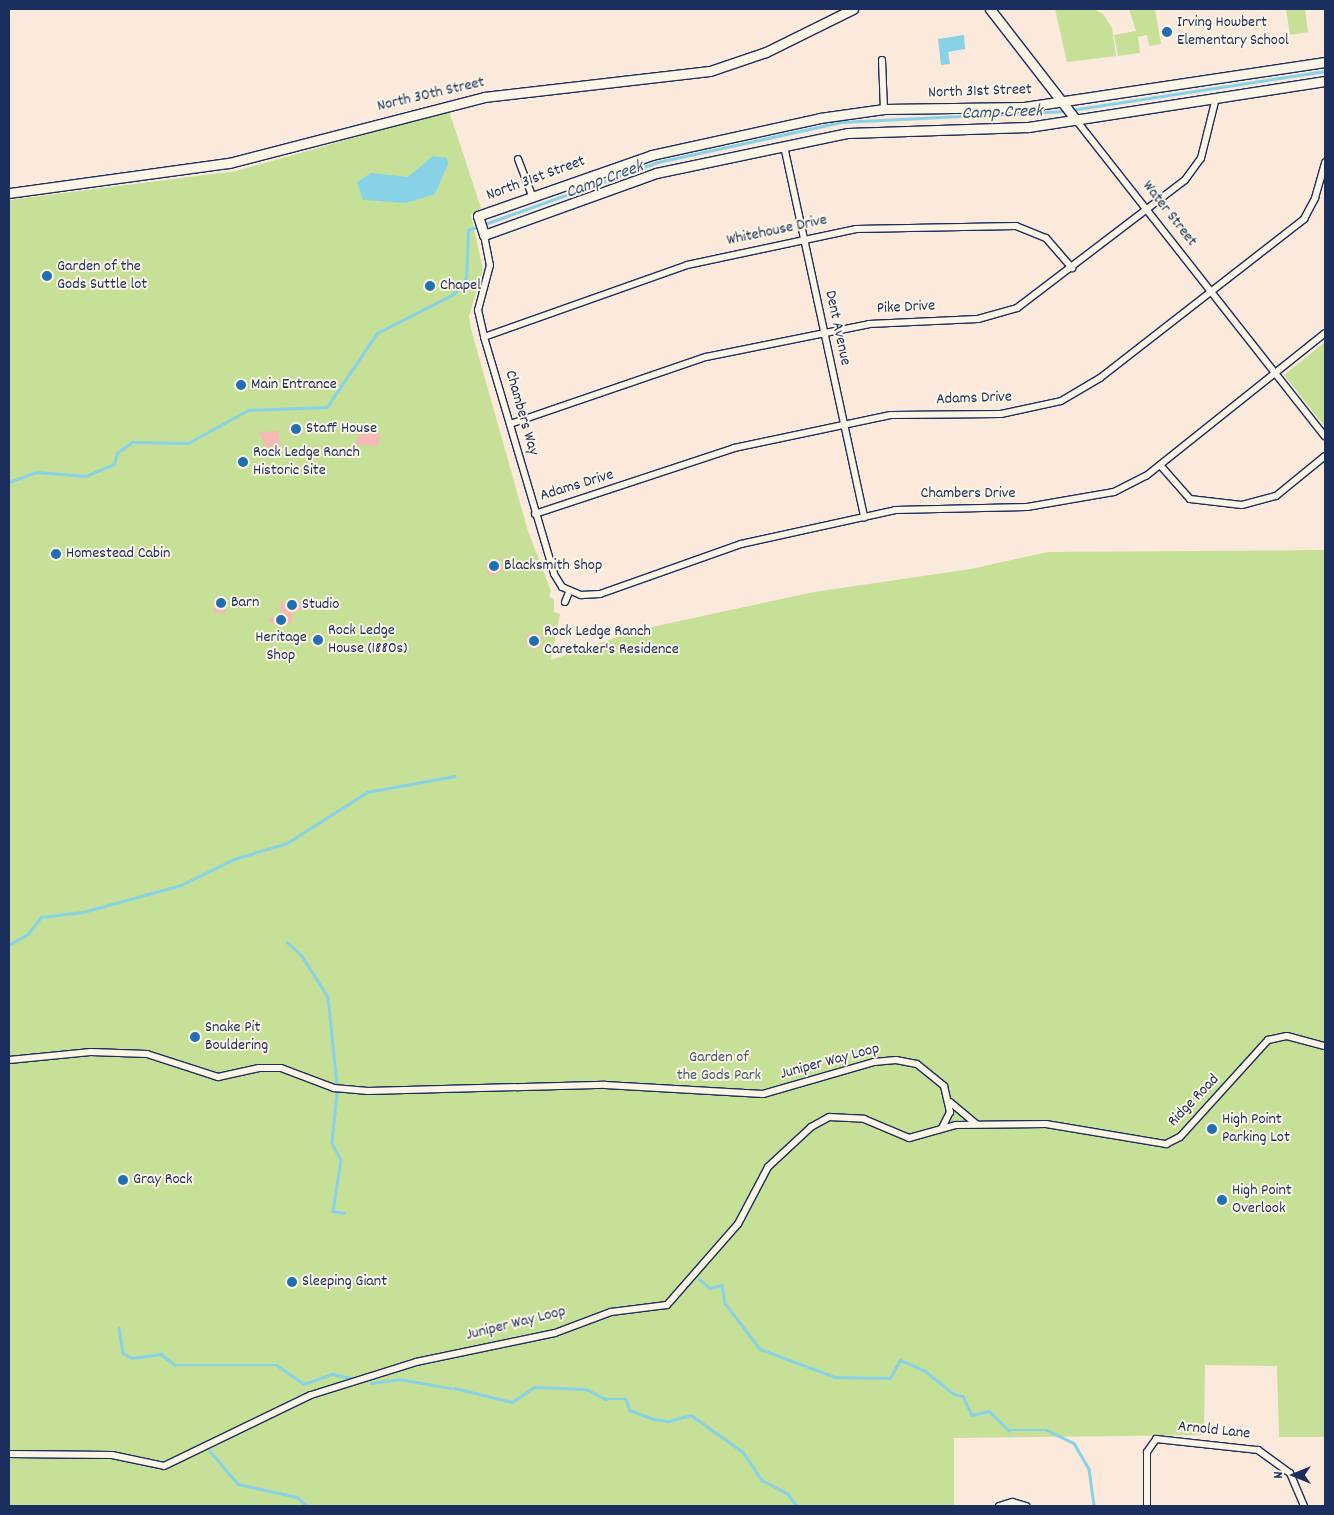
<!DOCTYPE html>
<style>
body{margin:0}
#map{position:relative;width:1334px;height:1515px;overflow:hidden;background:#fbe9dc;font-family:Dekko,sans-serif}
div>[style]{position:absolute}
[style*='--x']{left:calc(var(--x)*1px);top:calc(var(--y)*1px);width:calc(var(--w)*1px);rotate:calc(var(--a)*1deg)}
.green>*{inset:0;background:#c6e097}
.water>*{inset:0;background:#87d2e7}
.stream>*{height:2.5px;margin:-1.25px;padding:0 1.25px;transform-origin:1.25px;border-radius:1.25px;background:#87d2e7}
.building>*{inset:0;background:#f5b9b6;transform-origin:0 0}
.round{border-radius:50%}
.roads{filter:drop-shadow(1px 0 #1b2f5e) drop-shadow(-1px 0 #1b2f5e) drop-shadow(0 1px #1b2f5e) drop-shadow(0 -1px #1b2f5e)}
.street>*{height:6px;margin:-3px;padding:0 3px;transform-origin:3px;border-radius:3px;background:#fcf5e5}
.secondary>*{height:9px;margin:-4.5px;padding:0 4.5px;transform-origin:4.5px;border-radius:4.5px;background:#fcf5e5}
.dots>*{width:14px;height:14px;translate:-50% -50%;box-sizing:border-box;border:2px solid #fcf5e5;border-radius:50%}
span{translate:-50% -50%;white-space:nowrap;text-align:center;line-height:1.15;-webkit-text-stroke:4px #fcf5e5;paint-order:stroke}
.poi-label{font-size:16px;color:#1b2f5e}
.left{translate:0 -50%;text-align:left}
.street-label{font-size:16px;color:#1b2f5e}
.park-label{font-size:16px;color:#465b6c}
.water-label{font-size:18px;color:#365880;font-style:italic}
.frame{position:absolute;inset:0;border:10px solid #1b2f5e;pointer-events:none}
.north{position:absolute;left:1269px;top:1450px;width:50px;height:50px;-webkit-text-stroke:4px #fcf5e5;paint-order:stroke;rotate:270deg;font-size:14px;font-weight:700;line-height:20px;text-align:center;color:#1b2f5e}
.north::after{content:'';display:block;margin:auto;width:18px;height:22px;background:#1b2f5e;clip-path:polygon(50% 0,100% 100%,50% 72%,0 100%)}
</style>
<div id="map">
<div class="green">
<i style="clip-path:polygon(1055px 9px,1094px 9px,1103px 14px,1112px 28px,1116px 56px,1067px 62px)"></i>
<i style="clip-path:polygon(1129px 9px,1155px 9px,1161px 44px,1149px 46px,1147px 35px,1138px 37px,1140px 53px,1118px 56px,1114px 35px,1136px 31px)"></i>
<i style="clip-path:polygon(1286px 9px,1305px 9px,1308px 32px,1290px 35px)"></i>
<i style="clip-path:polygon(449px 111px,481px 208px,471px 215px,483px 270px,469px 316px,471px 329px,528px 531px,551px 591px,549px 596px,554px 600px,554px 612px,560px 614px,551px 660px,638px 630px,814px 592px,971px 569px,1048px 552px,1325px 550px,1325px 1437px,1279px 1437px,1277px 1366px,1205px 1365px,1204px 1435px,954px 1438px,954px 1506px,9px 1506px,9px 200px,236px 171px)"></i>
<i style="clip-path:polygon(1325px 342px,1325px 427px,1284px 375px)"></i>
</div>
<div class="water">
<i style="clip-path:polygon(964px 35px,965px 49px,948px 52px,950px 64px,941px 65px,938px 39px)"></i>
<i style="clip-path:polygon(433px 156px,447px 158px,448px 164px,435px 194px,406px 203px,363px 200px,357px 182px,371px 173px,408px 177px)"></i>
</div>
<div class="stream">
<i style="--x:1071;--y:110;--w:257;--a:-8.7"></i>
<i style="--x:9;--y:482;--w:30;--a:-20"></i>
<i style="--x:37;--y:472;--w:49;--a:4.7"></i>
<i style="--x:86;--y:476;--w:30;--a:-23"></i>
<i style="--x:114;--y:464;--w:11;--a:-75"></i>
<i style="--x:117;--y:453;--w:19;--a:-36"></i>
<i style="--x:132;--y:442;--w:56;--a:1"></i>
<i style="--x:188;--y:443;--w:68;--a:-28.8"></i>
<i style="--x:248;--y:410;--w:79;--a:-2.2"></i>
<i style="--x:327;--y:407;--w:89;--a:-56"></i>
<i style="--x:377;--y:333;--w:86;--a:-26.9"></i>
<i style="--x:454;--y:294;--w:20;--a:-53"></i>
<i style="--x:466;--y:278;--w:48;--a:-87.6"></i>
<i style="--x:468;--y:230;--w:202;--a:-19.7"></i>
<i style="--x:658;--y:162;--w:187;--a:-12.3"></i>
<i style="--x:841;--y:122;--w:225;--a:-2.8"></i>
<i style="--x:287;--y:942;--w:21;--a:43"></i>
<i style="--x:302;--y:956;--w:49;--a:57.6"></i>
<i style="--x:328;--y:997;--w:87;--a:84.1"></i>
<i style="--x:9;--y:945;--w:22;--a:-30"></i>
<i style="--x:28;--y:934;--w:21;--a:-53"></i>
<i style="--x:41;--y:917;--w:42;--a:-6.8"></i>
<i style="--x:83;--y:912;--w:102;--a:-15.4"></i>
<i style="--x:181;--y:885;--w:59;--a:-26.1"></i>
<i style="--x:234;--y:859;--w:55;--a:-16.8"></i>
<i style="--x:287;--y:843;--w:95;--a:-32.5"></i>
<i style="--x:367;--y:792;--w:89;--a:-10.3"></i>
<i style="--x:337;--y:1093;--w:50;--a:95.7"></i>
<i style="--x:332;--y:1143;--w:19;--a:62"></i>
<i style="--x:341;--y:1160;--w:52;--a:98.9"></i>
<i style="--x:333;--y:1211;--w:11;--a:10"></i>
<i style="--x:699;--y:1279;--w:14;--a:39"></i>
<i style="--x:710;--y:1288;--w:12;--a:-14"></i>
<i style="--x:722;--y:1285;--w:18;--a:81"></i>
<i style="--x:725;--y:1303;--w:58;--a:52.7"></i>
<i style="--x:760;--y:1349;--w:80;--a:20.5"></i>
<i style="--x:835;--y:1377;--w:55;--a:1"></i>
<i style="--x:890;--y:1378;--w:21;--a:-61"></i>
<i style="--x:900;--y:1360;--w:26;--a:23"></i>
<i style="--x:924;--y:1370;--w:38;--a:39"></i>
<i style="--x:954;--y:1394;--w:9;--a:13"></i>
<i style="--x:963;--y:1396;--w:21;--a:65"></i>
<i style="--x:972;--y:1415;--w:17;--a:-13"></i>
<i style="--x:989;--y:1411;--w:28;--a:44"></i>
<i style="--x:1009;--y:1430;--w:38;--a:0"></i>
<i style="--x:1047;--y:1430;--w:30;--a:26"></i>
<i style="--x:1074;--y:1443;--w:30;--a:60"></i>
<i style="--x:1089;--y:1469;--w:37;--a:82"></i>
<i style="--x:119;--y:1328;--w:25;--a:81"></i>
<i style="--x:123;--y:1353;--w:10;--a:29"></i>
<i style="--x:132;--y:1358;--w:29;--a:-8"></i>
<i style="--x:161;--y:1354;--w:18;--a:38"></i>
<i style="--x:175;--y:1365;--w:102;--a:0"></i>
<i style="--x:277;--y:1365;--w:33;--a:35"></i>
<i style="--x:304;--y:1384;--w:30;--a:-20"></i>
<i style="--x:332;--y:1374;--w:19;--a:12"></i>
<i style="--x:371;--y:1383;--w:29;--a:-8"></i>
<i style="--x:400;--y:1379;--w:51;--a:10.2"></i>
<i style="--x:454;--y:1388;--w:60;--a:13.6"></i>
<i style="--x:512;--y:1402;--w:27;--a:-34"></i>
<i style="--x:534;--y:1387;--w:52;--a:2.2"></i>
<i style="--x:586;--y:1389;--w:22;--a:27"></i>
<i style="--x:606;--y:1399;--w:20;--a:0"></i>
<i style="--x:626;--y:1399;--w:12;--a:70"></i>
<i style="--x:630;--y:1410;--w:26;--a:21"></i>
<i style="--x:654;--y:1419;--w:15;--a:8"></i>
<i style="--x:669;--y:1421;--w:23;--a:-15"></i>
<i style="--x:691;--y:1415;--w:64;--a:35.4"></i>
<i style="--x:743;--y:1452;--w:34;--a:56"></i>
<i style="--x:762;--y:1480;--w:30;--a:28"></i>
<i style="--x:788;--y:1494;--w:15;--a:53"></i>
<i style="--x:210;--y:1451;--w:43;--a:49.7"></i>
<i style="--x:238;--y:1484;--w:60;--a:12.4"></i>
<i style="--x:297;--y:1497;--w:13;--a:42"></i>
</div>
<div class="building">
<i style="clip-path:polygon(302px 425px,303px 435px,289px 433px,288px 426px)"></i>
<i style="clip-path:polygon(361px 430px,380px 433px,378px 446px,355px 445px)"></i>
<i style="clip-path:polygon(278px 431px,280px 448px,267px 449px,259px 432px)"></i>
<i style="left:499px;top:558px;width:14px;height:15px;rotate:73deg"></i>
<i style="clip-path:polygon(214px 599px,228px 599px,225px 613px,214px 613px)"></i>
<i style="clip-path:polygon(281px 601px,303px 602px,303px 610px,293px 610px,292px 623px,269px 623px,270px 617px,280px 618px)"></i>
<i class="round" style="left:526px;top:633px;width:16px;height:16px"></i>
<i style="left:312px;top:633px;width:12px;height:12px;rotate:5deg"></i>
</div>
<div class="roads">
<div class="street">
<i style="--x:882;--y:60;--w:49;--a:87.7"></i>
<i style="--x:1076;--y:120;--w:402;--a:51.8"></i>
<i style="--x:784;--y:146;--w:380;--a:77.8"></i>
<i style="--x:518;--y:159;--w:40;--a:69"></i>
<i style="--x:484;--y:235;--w:31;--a:79"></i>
<i style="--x:490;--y:265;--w:47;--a:104.9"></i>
<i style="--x:478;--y:310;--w:28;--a:77"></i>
<i style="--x:484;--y:337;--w:247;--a:73.5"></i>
<i style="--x:554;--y:574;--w:15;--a:58"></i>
<i style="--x:562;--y:587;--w:21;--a:23"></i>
<i style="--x:581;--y:595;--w:19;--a:-3"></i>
<i style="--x:600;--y:594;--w:150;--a:-19.5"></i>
<i style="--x:741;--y:544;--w:158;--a:-12.4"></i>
<i style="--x:895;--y:510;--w:132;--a:-1.3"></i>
<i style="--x:1027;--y:507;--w:88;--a:-9.8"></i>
<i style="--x:1114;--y:492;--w:36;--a:-27"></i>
<i style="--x:1146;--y:476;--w:229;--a:-38.6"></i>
<i style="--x:484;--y:337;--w:215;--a:-19.5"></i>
<i style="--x:687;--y:265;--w:173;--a:-12"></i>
<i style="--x:856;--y:229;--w:160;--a:-1.1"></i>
<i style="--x:1016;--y:226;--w:32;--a:22"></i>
<i style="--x:1046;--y:238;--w:40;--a:49"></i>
<i style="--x:510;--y:424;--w:207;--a:-18.9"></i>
<i style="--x:706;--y:357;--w:166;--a:-11.4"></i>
<i style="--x:869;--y:324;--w:109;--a:-2.6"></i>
<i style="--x:978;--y:319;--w:41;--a:-15.8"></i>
<i style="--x:1017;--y:308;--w:211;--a:-37.3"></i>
<i style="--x:1185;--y:180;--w:27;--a:-54"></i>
<i style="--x:1201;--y:158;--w:62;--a:-76"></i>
<i style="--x:1160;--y:465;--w:45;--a:48.6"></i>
<i style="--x:1190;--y:499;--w:52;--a:6.6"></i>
<i style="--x:1242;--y:505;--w:35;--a:-15"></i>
<i style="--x:1276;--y:496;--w:63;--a:-39.2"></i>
<i style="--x:535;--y:514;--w:210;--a:-18.3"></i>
<i style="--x:734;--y:448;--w:160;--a:-11.9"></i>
<i style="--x:891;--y:415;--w:110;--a:-0.5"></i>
<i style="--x:1001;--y:414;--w:61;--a:-12.2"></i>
<i style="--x:1061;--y:401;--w:45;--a:-30.5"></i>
<i style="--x:1100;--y:378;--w:259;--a:-37.9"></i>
<i style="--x:1304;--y:219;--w:24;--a:-62"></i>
<i style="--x:1315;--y:198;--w:37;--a:-74"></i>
<i style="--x:565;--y:602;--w:11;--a:-68"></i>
<i style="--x:9;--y:1060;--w:82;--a:-5.6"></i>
<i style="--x:91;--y:1052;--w:56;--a:2"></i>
<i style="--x:147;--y:1054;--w:75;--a:17.9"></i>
<i style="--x:218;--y:1077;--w:42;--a:-12.4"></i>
<i style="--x:259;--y:1068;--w:22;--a:0"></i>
<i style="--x:281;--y:1068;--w:57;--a:20.7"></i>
<i style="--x:334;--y:1088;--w:34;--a:5"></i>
<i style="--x:368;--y:1091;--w:237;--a:-1.5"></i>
<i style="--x:605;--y:1085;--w:158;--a:3.3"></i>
<i style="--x:763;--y:1094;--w:116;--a:-16.1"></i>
<i style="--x:874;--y:1062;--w:22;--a:-5"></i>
<i style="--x:896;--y:1060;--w:21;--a:11"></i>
<i style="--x:917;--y:1064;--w:35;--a:39"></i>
<i style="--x:944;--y:1086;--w:27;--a:77"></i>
<i style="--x:950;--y:1112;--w:18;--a:117"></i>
<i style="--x:950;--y:1102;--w:34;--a:40"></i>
<i style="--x:9;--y:1454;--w:103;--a:0.6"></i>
<i style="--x:112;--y:1455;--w:53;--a:11.9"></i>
<i style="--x:164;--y:1466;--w:163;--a:-25.8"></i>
<i style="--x:311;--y:1395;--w:110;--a:-17.4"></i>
<i style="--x:416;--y:1362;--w:142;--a:-11.8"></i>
<i style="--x:555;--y:1333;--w:60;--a:-20.6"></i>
<i style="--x:611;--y:1312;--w:56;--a:-7.1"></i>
<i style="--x:667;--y:1305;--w:108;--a:-48.8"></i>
<i style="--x:738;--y:1224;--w:64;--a:-62.2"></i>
<i style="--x:768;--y:1167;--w:59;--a:-42.9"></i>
<i style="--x:811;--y:1127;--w:21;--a:-29"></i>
<i style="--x:829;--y:1117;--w:35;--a:3"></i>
<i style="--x:864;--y:1119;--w:49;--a:22.9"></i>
<i style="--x:909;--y:1138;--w:49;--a:-15.5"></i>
<i style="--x:956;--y:1125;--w:90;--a:-0.6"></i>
<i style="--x:1046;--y:1124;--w:122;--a:9.5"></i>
<i style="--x:1166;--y:1144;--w:16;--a:-27"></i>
<i style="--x:1180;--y:1137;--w:131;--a:-47.8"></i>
<i style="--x:1268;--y:1040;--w:19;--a:-12"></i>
<i style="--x:1287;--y:1036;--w:39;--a:15"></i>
<i style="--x:999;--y:1506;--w:14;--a:-17"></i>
<i style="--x:1012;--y:1502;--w:15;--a:16"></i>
<i style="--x:1147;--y:1506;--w:54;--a:-90"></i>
<i style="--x:1147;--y:1452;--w:16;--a:-55"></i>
<i style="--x:1156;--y:1439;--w:103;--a:6.2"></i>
<i style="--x:1258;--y:1450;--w:39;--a:36"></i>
<i style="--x:1290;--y:1473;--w:36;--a:67"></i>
</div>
<div class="secondary">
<i style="--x:990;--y:9;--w:140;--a:52.2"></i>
<i style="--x:1325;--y:62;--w:304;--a:171.5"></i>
<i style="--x:1024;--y:107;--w:140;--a:179.2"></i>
<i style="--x:884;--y:109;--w:65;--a:172"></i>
<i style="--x:820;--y:118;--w:172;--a:167.6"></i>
<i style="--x:652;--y:155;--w:184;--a:160.7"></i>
<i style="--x:478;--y:216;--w:20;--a:72"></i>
<i style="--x:484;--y:235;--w:183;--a:-19.8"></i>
<i style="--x:656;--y:173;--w:196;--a:-11.8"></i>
<i style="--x:848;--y:133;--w:180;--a:-1.9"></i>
<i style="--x:1028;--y:127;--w:301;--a:-8.8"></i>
<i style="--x:9;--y:193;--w:222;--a:-7.8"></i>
<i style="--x:229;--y:163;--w:263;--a:-14.5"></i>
<i style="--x:484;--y:97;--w:227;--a:-6.6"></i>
<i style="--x:710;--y:71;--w:59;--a:-18.7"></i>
<i style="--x:766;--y:52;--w:97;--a:-26.3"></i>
</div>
</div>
<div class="dots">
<i style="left:1167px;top:32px;background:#1f6fb2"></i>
<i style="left:47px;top:276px;background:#1f6fb2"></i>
<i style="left:430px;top:286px;background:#1f6fb2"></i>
<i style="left:241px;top:385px;background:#1f6fb2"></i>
<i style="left:296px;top:429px;background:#1f6fb2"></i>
<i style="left:243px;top:462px;background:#1f6fb2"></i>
<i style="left:56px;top:554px;background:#1f6fb2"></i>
<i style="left:494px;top:566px;background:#1f6fb2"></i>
<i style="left:221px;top:603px;background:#1f6fb2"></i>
<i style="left:292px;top:605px;background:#1f6fb2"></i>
<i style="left:281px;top:620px;background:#1f6fb2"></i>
<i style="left:318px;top:640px;background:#1f6fb2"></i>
<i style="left:534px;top:641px;background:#1f6fb2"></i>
<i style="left:195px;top:1037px;background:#1f6fb2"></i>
<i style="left:1212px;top:1129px;background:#1f6fb2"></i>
<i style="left:123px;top:1180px;background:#1f6fb2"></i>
<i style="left:1222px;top:1200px;background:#1f6fb2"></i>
<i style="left:292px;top:1282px;background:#1f6fb2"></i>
</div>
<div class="poi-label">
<span class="left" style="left:1177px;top:32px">Irving Howbert<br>Elementary School</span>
<span class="left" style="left:57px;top:276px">Garden of the<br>Gods Suttle lot</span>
<span class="left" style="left:440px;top:286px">Chapel</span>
<span class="left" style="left:251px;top:385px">Main Entrance</span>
<span class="left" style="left:306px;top:429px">Staff House</span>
<span class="left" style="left:253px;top:462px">Rock Ledge Ranch<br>Historic Site</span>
<span class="left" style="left:66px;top:554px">Homestead Cabin</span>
<span class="left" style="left:504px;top:566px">Blacksmith Shop</span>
<span class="left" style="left:231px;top:603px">Barn</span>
<span class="left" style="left:302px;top:605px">Studio</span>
<span class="left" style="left:328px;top:640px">Rock Ledge<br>House (1880s)</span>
<span class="left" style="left:544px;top:641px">Rock Ledge Ranch<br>Caretaker's Residence</span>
<span style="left:281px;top:647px">Heritage<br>Shop</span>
<span class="left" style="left:205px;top:1037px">Snake Pit<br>Bouldering</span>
<span class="left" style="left:1222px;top:1129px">High Point<br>Parking Lot</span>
<span class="left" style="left:133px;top:1180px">Gray Rock</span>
<span class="left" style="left:1232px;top:1200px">High Point<br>Overlook</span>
<span class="left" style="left:302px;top:1282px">Sleeping Giant</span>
</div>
<div class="street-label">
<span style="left:980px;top:92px;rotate:-2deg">North 31st Street</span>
<span style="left:431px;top:95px;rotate:-13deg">North 30th Street</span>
<span style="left:536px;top:179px;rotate:-20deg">North 31st Street</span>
<span style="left:1169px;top:214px;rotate:52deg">Water Street</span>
<span style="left:777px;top:231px;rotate:-12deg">Whitehouse Drive</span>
<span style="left:906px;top:308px;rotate:-3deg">Pike Drive</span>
<span style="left:837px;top:328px;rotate:78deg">Dent Avenue</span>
<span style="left:974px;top:399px;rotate:-2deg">Adams Drive</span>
<span style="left:521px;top:413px;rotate:74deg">Chambers Way</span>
<span style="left:577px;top:486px;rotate:-17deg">Adams Drive</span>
<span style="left:968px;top:494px">Chambers Drive</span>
<span style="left:830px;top:1062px;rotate:-15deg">Juniper Way Loop</span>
<span style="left:1194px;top:1101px;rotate:-46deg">Ridge Road</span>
<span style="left:516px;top:1324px;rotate:-14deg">Juniper Way Loop</span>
<span style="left:1214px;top:1431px;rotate:6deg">Arnold Lane</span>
</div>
<div class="park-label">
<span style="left:719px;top:1067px">Garden of<br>the Gods Park</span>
</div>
<div class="water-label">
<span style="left:1002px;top:114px;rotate:-2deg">Camp Creek</span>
<span style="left:605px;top:181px;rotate:-20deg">Camp Creek</span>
</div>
<div class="frame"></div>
<div class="north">N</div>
</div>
